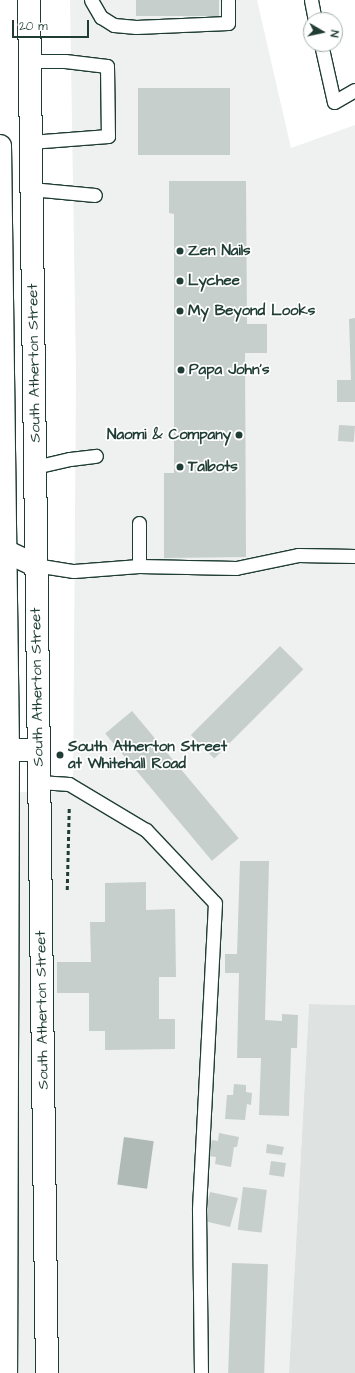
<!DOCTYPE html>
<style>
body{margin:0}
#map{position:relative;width:355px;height:1373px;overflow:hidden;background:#fff;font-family:"Architects Daughter",sans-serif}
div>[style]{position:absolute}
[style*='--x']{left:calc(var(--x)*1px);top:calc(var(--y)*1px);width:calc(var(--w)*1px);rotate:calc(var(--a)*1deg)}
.built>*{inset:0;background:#eef1f0}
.green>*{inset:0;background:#dee3e2}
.water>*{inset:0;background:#afbab7;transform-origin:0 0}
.building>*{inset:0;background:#c7cfcc;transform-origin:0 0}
.path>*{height:2.5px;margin-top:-1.25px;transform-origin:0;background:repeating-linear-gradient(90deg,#1f3d34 0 4px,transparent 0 7px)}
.roads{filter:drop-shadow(1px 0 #1f3d34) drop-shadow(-1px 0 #1f3d34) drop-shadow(0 1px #1f3d34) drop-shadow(0 -1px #1f3d34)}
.lane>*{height:13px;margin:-6.5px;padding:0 6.5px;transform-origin:6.5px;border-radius:6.5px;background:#fff}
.street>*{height:22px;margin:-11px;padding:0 11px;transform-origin:11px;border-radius:11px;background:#fff}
.primary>*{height:22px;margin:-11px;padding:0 11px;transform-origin:11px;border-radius:11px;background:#fff}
.dots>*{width:11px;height:11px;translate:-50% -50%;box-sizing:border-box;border:2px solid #fff;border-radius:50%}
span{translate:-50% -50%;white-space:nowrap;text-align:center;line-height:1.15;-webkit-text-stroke:3.5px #fff;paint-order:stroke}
.poi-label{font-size:15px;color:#1f3d34;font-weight:700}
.left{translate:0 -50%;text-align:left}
.right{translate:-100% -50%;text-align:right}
.street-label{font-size:15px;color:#1f3d34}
.north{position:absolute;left:303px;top:12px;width:40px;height:40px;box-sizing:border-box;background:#fff;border:1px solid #a5b1ae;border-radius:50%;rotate:99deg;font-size:11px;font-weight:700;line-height:16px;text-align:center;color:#1f3d34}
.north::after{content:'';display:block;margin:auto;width:14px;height:18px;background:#1f3d34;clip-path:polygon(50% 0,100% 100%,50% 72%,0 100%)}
.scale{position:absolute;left:12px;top:20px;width:77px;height:18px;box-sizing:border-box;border:2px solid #1f3d34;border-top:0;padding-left:5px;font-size:12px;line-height:14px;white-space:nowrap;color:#1f3d34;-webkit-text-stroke:3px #fff;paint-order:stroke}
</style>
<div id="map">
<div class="built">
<i style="clip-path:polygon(70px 0,257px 0,291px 148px,355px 125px,355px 1005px,309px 1004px,289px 1373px,0 1373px,0 792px,73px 792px,76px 373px)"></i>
</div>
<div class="green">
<i style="clip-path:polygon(309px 1004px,355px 1005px,355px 1373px,289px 1373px)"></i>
</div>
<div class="water">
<i style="left:124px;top:1137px;width:30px;height:48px;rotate:8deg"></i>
</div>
<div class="building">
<i style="left:136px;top:0;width:83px;height:16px"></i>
<i style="left:138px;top:88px;width:92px;height:67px"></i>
<i style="clip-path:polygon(169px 181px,246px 181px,247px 324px,267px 324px,267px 353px,245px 353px,246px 557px,164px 558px,164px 473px,174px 473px,174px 214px,169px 213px)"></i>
<i style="clip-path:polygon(355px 318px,355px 402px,337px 402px,337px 380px,351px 380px,349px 319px)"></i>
<i style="left:339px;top:425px;width:16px;height:16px;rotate:4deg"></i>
<i style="left:280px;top:646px;width:33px;height:126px;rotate:45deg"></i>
<i style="left:132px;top:711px;width:166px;height:35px;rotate:50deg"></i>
<i style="clip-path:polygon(240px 861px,269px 861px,265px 1020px,282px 1021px,282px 1014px,298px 1015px,297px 1048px,291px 1048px,289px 1116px,259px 1115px,261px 1058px,237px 1058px,239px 973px,225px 973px,225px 954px,237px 954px)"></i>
<i style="clip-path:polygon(146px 882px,146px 910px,175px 909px,176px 977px,159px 977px,159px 1019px,175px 1019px,175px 1049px,105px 1050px,105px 1031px,89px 1031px,89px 993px,57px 993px,57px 962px,91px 962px,90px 922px,105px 922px,105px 883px)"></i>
<i style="clip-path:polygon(234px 1084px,246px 1085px,246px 1092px,252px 1093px,251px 1105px,247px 1104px,245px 1120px,225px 1119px,227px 1095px,233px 1095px)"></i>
<i style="clip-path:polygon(219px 1133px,239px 1137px,237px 1147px,234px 1147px,231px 1167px,215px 1164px,216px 1157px,209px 1156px,212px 1140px,218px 1141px)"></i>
<i style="clip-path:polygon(267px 1144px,284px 1147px,282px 1155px,266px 1153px)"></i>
<i style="left:271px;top:1161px;width:15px;height:14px;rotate:8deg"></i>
<i style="left:243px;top:1187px;width:24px;height:43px;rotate:7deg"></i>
<i style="clip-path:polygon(210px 1192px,238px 1198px,230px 1227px,204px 1221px,206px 1215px,201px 1214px,204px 1200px,208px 1201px)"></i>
<i style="left:232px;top:1263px;width:36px;height:110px;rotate:2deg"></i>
</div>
<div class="path">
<i style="--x:67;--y:890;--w:83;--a:-88.6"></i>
</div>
<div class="roads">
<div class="lane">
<i style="--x:91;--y:0;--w:20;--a:60"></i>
<i style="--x:101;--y:17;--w:15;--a:32"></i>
<i style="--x:114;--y:25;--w:22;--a:5"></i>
<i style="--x:136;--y:27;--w:92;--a:-2.5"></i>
<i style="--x:228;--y:23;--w:23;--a:-90"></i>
<i style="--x:311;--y:0;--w:20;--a:79"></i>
<i style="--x:321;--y:44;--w:59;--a:77.4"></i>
<i style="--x:334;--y:102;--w:24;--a:-30"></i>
<i style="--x:30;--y:61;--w:35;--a:0"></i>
<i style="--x:65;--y:61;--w:42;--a:6.8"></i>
<i style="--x:107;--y:66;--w:70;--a:89.2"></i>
<i style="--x:108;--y:136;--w:78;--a:175.6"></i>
<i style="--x:31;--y:189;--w:64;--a:5.4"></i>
<i style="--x:35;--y:467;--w:36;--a:-13"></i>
<i style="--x:70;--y:459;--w:26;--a:-7"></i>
<i style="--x:139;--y:523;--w:43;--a:90"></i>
<i style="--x:35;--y:565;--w:39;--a:9"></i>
<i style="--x:74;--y:571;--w:65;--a:-4.4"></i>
<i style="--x:139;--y:566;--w:97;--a:1.2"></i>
<i style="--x:236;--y:568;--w:63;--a:-11.8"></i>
<i style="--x:298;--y:555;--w:57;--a:1"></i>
<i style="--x:39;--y:782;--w:30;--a:4"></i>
<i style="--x:69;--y:784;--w:90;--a:30.9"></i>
<i style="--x:146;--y:830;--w:100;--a:46.6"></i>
<i style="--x:215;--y:903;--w:307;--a:93"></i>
<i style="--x:199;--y:1210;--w:163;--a:89.3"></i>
</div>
<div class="street">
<i style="--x:0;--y:546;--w:7;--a:45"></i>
<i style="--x:5;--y:551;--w:33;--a:25"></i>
<i style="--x:0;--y:750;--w:38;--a:0"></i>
</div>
<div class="primary">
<i style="--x:29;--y:0;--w:1373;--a:89.25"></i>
<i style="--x:0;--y:146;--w:605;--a:89.24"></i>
<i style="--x:8;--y:751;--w:622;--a:90.18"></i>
</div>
</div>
<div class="dots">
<i style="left:180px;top:251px;background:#1f3d34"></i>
<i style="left:180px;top:281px;background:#1f3d34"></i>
<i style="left:180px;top:311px;background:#1f3d34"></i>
<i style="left:181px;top:370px;background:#1f3d34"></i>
<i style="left:239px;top:435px;background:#1f3d34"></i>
<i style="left:180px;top:467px;background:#1f3d34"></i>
<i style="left:60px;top:755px;background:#1f3d34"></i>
</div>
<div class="poi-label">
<span class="left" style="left:188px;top:251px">Zen Nails</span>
<span class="left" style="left:188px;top:281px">Lychee</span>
<span class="left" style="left:188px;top:311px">My Beyond Looks</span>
<span class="left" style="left:189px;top:370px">Papa John's</span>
<span class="right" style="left:231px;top:435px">Naomi &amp; Company</span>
<span class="left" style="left:188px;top:467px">Talbots</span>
<span class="left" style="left:68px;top:755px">South Atherton Street<br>at Whitehall Road</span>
</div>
<div class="street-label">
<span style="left:34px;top:363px;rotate:-91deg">South Atherton Street</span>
<span style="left:37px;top:687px;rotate:-91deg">South Atherton Street</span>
<span style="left:42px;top:1010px;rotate:-91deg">South Atherton Street</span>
</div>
<div class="north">N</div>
<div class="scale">20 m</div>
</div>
